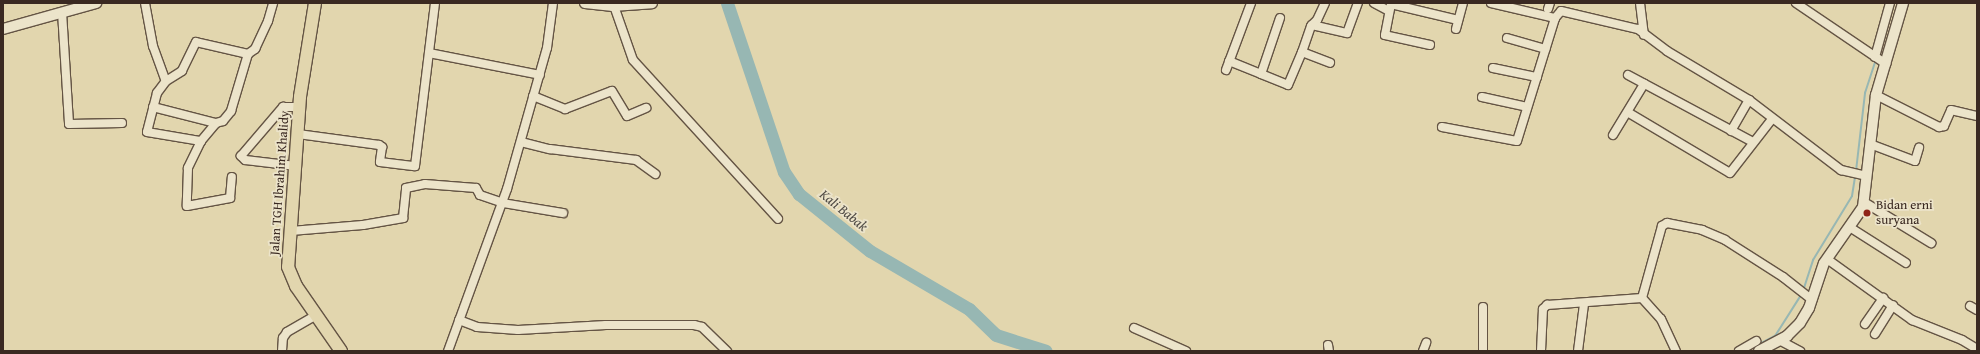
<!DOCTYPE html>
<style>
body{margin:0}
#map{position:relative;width:1980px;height:354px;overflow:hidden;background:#e2d6ae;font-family:"Gentium Book Plus",serif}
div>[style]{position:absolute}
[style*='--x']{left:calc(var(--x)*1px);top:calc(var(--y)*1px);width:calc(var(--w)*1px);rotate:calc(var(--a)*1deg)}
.stream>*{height:2px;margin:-1px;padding:0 1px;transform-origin:1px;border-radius:1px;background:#97b7b3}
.river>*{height:13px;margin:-6.5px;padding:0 6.5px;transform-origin:6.5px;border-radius:6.5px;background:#97b7b3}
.roads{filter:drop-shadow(1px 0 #645444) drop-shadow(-1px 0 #645444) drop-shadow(0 1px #645444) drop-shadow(0 -1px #645444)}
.minor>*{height:8px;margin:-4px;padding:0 4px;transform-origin:4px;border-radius:4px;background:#ece4ca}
.tertiary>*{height:10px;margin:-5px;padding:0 5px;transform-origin:5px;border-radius:5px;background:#ece4ca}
.primary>*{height:12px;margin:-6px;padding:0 6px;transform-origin:6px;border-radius:6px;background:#e2d6ae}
.dots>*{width:11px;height:11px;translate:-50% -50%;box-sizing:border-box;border:2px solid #ece4ca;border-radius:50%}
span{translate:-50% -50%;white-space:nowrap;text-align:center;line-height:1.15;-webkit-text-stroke:3.5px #ece4ca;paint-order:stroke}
.street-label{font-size:13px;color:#3a2921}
.poi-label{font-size:13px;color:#3a2921}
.left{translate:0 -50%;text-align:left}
.water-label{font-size:14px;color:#514c46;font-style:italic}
.frame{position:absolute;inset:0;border:4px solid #3a2921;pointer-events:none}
</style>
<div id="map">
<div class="stream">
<i style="--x:1856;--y:171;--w:79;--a:-83.4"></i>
<i style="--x:1865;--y:93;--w:35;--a:-72"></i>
<i style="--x:1803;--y:291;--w:33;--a:-72"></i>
<i style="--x:1813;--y:260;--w:75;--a:-58.6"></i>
<i style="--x:1852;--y:196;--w:20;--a:-81"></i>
<i style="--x:1754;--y:347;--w:24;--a:-28"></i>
<i style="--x:1775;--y:336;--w:49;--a:-57.6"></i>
</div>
<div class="river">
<i style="--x:727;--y:3;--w:178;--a:71.4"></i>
<i style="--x:784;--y:172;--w:27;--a:56"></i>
<i style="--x:799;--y:194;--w:91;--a:38.8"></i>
<i style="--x:870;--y:251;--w:115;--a:30.4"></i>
<i style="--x:969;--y:309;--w:37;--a:44"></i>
<i style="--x:996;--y:335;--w:52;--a:17.7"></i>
</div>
<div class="roads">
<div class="minor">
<i style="--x:145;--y:3;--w:44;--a:79.5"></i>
<i style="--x:153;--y:46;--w:37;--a:70"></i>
<i style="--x:166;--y:81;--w:15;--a:127"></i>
<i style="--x:157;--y:93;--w:40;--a:104.4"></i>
<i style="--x:147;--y:132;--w:55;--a:9.5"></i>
<i style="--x:201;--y:141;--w:23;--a:-50"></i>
<i style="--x:613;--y:3;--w:60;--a:70.7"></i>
<i style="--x:633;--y:60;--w:215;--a:47.6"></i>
<i style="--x:1325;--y:3;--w:19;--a:115"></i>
<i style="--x:1317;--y:20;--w:8;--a:135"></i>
<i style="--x:1311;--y:26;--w:28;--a:109"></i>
<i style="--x:1302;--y:52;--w:30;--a:21"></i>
<i style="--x:1374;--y:3;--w:17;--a:28"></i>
<i style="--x:1491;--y:3;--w:66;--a:13.2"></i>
<i style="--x:1640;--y:3;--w:32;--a:83"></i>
<i style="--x:1796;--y:3;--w:109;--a:34.1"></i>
<i style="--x:1548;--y:9;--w:6;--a:-72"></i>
<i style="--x:62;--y:12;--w:112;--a:86.4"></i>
<i style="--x:69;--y:124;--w:53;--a:-1.1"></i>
<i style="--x:1280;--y:18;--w:59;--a:108.7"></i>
<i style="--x:1261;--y:74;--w:29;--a:22"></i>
<i style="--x:1288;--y:85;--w:36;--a:-67"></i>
<i style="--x:1312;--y:25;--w:36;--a:13"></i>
<i style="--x:1347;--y:33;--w:32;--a:-70"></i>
<i style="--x:1456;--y:29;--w:27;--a:-75"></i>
<i style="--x:1507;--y:38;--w:40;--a:16"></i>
<i style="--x:1430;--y:45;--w:46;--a:-167.5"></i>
<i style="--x:1385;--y:35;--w:32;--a:-79"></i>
<i style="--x:1391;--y:4;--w:69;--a:13.4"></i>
<i style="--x:429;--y:53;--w:113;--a:11.2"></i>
<i style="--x:248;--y:54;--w:9;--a:-36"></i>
<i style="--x:255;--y:49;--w:31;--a:-65"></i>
<i style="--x:268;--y:21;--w:19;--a:-74"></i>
<i style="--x:1875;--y:57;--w:56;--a:-74.5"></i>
<i style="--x:1229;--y:61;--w:35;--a:22"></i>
<i style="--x:1493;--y:68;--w:45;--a:11.6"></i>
<i style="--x:1226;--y:70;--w:72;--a:-69.5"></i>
<i style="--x:1628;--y:75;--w:142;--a:28.2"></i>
<i style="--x:1876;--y:95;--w:71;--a:26.9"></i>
<i style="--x:1939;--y:127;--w:5;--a:-11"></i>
<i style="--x:1944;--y:126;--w:17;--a:-66"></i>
<i style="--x:1951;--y:110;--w:27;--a:13"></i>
<i style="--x:533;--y:96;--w:35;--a:22"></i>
<i style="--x:565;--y:109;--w:50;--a:-21"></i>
<i style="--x:612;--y:91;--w:29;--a:59"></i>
<i style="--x:627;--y:116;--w:21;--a:-23"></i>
<i style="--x:1482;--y:97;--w:46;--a:12.5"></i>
<i style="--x:153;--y:107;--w:65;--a:14.3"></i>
<i style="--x:216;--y:123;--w:7;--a:-16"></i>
<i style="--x:223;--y:121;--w:13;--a:-51"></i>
<i style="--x:231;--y:111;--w:59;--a:-73.4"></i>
<i style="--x:248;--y:54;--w:53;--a:-167"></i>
<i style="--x:196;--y:42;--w:32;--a:116"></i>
<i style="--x:182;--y:71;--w:19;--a:148"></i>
<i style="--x:1629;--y:113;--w:117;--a:30.7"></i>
<i style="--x:1730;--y:173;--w:68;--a:-52.1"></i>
<i style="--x:1442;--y:127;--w:76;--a:10.6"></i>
<i style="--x:1517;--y:141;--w:129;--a:-72.8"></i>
<i style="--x:1555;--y:18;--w:9;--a:-49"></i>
<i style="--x:1561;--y:11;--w:79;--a:13.2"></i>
<i style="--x:1638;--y:29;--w:36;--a:37"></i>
<i style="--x:1667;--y:51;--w:96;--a:30.9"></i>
<i style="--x:1749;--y:100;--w:116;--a:37.3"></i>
<i style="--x:1841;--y:170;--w:26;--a:13"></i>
<i style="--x:1731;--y:131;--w:36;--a:-60"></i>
<i style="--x:298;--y:134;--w:82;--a:7.7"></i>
<i style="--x:379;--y:145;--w:4;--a:34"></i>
<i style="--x:382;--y:147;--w:15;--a:98"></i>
<i style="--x:380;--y:162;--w:35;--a:7"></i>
<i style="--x:415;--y:166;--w:164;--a:-83"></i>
<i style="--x:1613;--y:135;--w:60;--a:-58.7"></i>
<i style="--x:201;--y:141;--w:30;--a:116"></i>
<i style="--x:188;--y:168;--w:38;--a:92"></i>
<i style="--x:187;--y:206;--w:44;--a:-10.5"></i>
<i style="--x:230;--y:198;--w:21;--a:-85"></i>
<i style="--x:521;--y:142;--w:30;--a:14"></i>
<i style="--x:550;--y:149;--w:87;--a:7.3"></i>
<i style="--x:636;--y:160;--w:24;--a:36"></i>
<i style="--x:1870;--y:144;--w:48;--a:20.7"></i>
<i style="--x:1915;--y:161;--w:14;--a:-73"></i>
<i style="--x:296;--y:166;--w:51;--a:-173.3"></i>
<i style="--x:245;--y:160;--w:6;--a:-135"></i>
<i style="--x:241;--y:156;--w:65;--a:-49.4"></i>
<i style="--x:283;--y:107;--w:16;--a:0"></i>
<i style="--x:1864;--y:202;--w:79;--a:31.5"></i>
<i style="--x:1851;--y:228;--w:65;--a:32.5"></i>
<i style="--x:291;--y:231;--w:72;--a:-4.8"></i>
<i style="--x:363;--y:225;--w:41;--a:-9.9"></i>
<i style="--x:403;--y:218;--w:30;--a:-84"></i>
<i style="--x:406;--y:188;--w:19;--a:-12"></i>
<i style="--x:425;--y:184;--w:51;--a:4.5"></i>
<i style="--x:476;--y:188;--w:8;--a:60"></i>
<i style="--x:480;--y:195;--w:24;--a:19"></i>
<i style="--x:503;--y:203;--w:61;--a:9.5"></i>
<i style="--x:1827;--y:259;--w:105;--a:35.7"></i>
<i style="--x:1912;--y:320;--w:54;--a:21.8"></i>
<i style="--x:1962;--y:340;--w:17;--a:31"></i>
<i style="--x:1642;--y:298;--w:75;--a:-74.5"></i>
<i style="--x:1662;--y:226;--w:6;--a:-31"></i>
<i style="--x:1667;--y:223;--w:36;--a:11"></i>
<i style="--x:1702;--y:230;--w:25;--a:23"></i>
<i style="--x:1725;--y:240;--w:69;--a:32.5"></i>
<i style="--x:1783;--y:277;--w:37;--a:38"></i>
<i style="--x:1970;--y:306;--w:8;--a:30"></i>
<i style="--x:1483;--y:307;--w:44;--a:90"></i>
<i style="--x:459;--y:320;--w:19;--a:21"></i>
<i style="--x:477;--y:327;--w:41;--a:4.2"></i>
<i style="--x:518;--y:330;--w:88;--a:-3.3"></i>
<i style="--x:606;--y:325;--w:88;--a:0"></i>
<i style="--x:694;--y:325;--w:8;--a:14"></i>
<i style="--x:702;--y:327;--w:35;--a:44"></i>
<i style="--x:1865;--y:324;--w:32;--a:-55"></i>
<i style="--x:1134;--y:328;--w:57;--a:23.9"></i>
<i style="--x:1875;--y:334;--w:34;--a:-58"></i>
<i style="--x:1779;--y:340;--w:24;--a:28"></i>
<i style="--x:1328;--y:345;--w:6;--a:81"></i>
<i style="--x:282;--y:351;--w:13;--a:-86"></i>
<i style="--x:283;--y:338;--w:7;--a:-56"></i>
<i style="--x:287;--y:332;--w:34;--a:-30"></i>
<i style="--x:448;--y:351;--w:172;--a:-70"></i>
<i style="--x:507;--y:189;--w:147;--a:-74.2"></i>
<i style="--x:547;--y:48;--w:45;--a:-82.4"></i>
<i style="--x:1423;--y:351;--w:9;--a:-69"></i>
<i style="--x:1541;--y:351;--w:42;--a:-87.3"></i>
<i style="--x:1543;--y:309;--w:6;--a:-45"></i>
<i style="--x:1547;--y:305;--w:95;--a:-4.2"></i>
<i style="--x:1642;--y:298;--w:28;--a:48"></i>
<i style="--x:1661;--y:319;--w:35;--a:65"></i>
<i style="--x:1578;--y:351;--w:47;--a:-82.7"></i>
<i style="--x:1739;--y:351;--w:20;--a:-30"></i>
</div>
<div class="tertiary">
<i style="--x:585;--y:3;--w:28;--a:6"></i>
<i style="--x:613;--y:6;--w:39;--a:-4"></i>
<i style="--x:3;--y:29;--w:97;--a:-15.6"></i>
<i style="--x:1759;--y:351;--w:32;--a:-28"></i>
<i style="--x:1787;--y:336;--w:18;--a:-45"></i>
<i style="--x:1800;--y:323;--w:17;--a:-59"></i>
<i style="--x:1809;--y:308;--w:47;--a:-71.6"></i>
<i style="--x:1824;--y:263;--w:68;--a:-55.1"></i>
<i style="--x:1863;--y:207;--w:113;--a:-83.4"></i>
<i style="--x:1876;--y:95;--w:96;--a:-73.6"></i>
</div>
<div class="primary">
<i style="--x:315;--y:3;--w:95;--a:99.1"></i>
<i style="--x:300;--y:97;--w:170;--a:94"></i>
<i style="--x:288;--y:267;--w:21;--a:67"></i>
<i style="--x:296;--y:286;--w:79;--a:55.3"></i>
</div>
</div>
<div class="dots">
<i style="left:1867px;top:213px;background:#8f2418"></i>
</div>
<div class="street-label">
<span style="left:280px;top:183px;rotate:-86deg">Jalan TGH Ibrahim Khalidy</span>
</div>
<div class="poi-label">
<span class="left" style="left:1876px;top:213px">Bidan erni<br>suryana</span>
</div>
<div class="water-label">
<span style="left:844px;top:210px;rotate:39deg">Kali Babak</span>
</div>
<div class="frame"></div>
</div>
